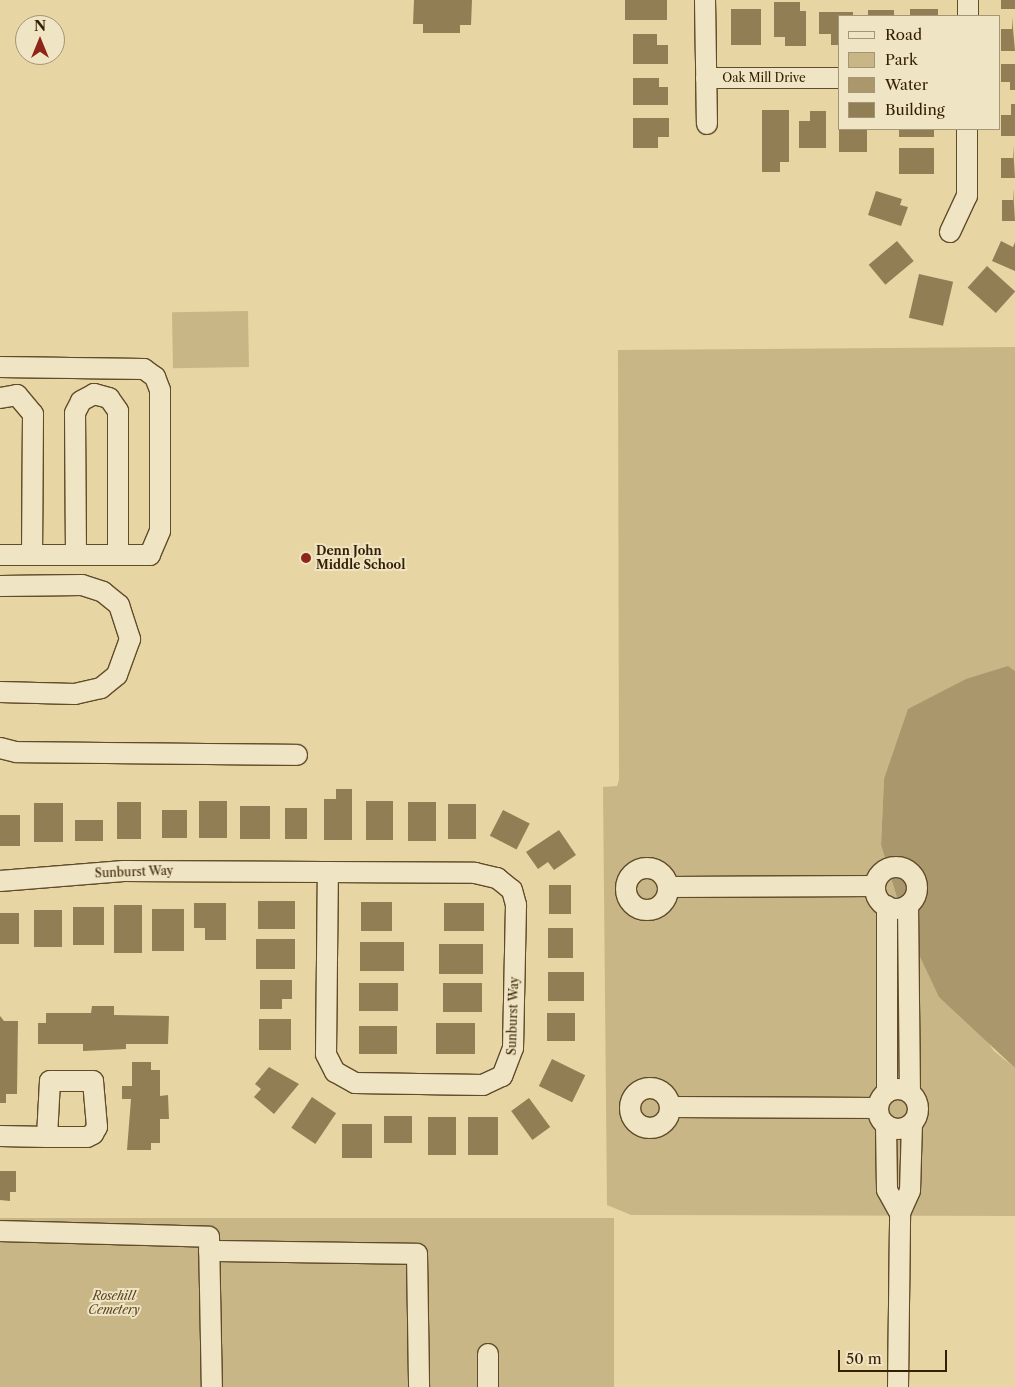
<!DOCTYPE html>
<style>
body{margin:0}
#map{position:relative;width:1015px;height:1387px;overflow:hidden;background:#e7d5a3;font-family:"Libre Caslon Text",serif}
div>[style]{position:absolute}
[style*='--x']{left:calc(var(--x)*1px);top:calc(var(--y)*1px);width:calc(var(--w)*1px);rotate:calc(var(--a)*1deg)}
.green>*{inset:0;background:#c9b687;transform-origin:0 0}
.water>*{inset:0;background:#aa976c}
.building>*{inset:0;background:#917e55;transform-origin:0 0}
.roads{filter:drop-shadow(1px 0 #614c29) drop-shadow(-1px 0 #614c29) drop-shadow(0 1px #614c29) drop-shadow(0 -1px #614c29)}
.minor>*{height:20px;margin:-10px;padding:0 10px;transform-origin:10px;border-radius:10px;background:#efe4c3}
.minor>.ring{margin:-10px;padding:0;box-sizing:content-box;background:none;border:20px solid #efe4c3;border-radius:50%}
.dots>*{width:14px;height:14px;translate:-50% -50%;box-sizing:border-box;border:2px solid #efe4c3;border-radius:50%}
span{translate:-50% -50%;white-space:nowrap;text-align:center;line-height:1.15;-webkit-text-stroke:4px #efe4c3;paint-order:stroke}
.street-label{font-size:12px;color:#341f00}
.poi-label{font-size:12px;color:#341f00;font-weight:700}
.left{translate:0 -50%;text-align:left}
.park-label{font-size:12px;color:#594522;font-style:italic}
.legend{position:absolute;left:838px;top:15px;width:162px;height:115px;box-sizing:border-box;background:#efe4c3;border:1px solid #a49575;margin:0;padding:6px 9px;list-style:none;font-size:15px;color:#341f00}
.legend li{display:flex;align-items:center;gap:10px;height:25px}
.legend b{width:25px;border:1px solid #a49575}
.north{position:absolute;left:15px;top:15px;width:50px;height:50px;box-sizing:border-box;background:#efe4c3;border:1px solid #a49575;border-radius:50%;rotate:0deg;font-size:14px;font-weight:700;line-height:20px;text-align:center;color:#341f00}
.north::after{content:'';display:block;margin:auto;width:18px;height:22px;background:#8f2418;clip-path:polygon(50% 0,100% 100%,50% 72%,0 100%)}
.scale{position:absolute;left:838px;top:1350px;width:109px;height:22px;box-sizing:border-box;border:2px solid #341f00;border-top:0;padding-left:6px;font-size:15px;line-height:18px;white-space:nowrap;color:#341f00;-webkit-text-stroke:4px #efe4c3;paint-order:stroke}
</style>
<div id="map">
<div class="green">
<i style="left:248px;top:311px;width:56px;height:76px;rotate:89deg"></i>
<i style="clip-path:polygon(1015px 347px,1015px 671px,1008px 666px,884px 779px,881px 845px,906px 927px,994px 1051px,1015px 1068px,1015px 1216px,631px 1215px,607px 1205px,603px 787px,617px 786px,619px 780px,618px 350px)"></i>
<i style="left:0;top:1218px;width:614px;height:169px"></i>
</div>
<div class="water">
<i style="clip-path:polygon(1008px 666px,1015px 671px,1015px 1068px,939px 997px,906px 927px,881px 845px,884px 779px,908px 709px,966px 679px)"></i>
</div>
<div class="building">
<i style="clip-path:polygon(414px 0,472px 0,471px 25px,460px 25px,460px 33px,423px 33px,423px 24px,413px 24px)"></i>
<i style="left:625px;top:0;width:42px;height:20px"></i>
<i style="left:1001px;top:0;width:14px;height:9px"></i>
<i style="clip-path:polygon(774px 2px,800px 2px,800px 11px,806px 11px,806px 46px,785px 46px,785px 37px,774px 37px)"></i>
<i style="left:731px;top:9px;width:30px;height:36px"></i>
<i style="left:910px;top:9px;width:28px;height:7px"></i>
<i style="left:868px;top:10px;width:26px;height:6px"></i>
<i style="clip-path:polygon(819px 12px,853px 12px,853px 16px,839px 16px,839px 45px,831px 45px,831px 34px,819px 34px)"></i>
<i style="clip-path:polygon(1012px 17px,1015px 51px,1001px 51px,1001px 29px,1012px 29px)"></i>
<i style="clip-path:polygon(633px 34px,657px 34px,657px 45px,668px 45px,668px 64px,633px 64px)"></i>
<i style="clip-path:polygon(1001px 64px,1015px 64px,1015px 90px,1010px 90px,1010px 82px,1001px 82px)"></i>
<i style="clip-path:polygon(633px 78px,659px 78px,659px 87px,668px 87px,668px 105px,633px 105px)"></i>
<i style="clip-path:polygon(1011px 104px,1015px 104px,1015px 136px,1001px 136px,1001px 115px,1011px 115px)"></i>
<i style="clip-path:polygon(762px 110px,789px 110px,789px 162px,780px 162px,780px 172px,762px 172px)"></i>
<i style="clip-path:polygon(810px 111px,826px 111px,826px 148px,799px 148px,799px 121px,810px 121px)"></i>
<i style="clip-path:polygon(633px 118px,669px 118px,669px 137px,658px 137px,658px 148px,633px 148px)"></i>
<i style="left:839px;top:129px;width:28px;height:23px"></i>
<i style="left:899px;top:129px;width:35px;height:8px"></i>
<i style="clip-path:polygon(1013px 145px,1015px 178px,1001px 178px,1001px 158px,1013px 158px)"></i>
<i style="left:899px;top:148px;width:35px;height:26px"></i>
<i style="clip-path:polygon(1013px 188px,1015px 221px,1002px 221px,1002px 200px,1013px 200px)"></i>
<i style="clip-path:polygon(876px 191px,902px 199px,900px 205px,908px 207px,901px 226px,868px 215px)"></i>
<i style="left:897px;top:241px;width:26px;height:37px;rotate:50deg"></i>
<i style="clip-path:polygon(1001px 241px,1013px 247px,1015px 242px,1015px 271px,992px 261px)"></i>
<i style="left:987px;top:266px;width:38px;height:29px;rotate:42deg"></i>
<i style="left:919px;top:274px;width:35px;height:45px;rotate:13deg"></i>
<i style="clip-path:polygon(336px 789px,352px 789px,352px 840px,324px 840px,324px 799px,336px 799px)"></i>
<i style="left:199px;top:801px;width:28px;height:37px"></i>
<i style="left:366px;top:801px;width:27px;height:39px"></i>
<i style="left:117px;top:802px;width:24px;height:37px"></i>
<i style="left:408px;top:802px;width:28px;height:39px"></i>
<i style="left:34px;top:803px;width:29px;height:39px"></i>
<i style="left:448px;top:804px;width:28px;height:35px"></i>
<i style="left:240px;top:806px;width:30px;height:33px"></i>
<i style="left:285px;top:808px;width:22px;height:31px"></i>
<i style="left:162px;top:810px;width:25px;height:28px"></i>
<i style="left:503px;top:810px;width:30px;height:29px;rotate:27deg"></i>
<i style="left:0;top:815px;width:20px;height:31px"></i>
<i style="left:75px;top:820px;width:28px;height:21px"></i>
<i style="clip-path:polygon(559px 830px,576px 855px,554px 870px,548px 862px,538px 869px,526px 852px)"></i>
<i style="left:549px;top:885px;width:22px;height:29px"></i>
<i style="left:258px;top:901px;width:37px;height:28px"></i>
<i style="left:361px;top:902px;width:31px;height:29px"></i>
<i style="clip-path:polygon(194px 903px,226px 903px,226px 940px,205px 940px,205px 928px,194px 928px)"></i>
<i style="left:444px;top:903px;width:40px;height:28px"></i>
<i style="left:114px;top:905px;width:28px;height:48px"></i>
<i style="left:73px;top:907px;width:31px;height:38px"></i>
<i style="left:152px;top:909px;width:32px;height:42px"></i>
<i style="left:34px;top:910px;width:28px;height:37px"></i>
<i style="left:0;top:913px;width:19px;height:31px"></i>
<i style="left:548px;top:928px;width:25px;height:30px"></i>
<i style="left:256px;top:939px;width:39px;height:30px"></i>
<i style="left:360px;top:942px;width:44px;height:29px"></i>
<i style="left:439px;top:944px;width:44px;height:30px"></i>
<i style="left:548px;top:972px;width:36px;height:29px"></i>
<i style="clip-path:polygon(260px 980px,292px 980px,292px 999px,282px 999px,282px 1009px,260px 1009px)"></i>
<i style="left:359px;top:983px;width:39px;height:28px"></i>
<i style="left:443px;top:983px;width:39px;height:29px"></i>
<i style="clip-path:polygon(92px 1006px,114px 1006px,114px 1015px,169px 1016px,168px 1044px,126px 1044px,126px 1049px,83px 1051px,83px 1044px,38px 1044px,38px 1023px,46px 1023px,46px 1013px,91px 1013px)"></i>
<i style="left:547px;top:1013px;width:28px;height:28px"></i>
<i style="clip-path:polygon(0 1016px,4px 1021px,18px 1021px,17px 1094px,6px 1094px,6px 1103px,0 1103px)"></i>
<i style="left:259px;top:1019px;width:32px;height:31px"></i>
<i style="left:436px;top:1023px;width:39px;height:31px"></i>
<i style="left:359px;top:1026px;width:38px;height:28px"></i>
<i style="left:552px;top:1059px;width:37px;height:30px;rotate:26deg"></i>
<i style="clip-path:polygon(132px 1062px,151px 1062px,151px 1070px,160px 1070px,160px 1096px,168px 1095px,169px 1119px,160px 1119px,160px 1143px,151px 1143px,151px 1150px,127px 1150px,131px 1099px,122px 1099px,122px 1086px,132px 1086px)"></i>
<i style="clip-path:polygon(269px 1067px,299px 1084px,274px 1114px,254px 1097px,261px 1089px,255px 1084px)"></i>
<i style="left:312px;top:1097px;width:29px;height:37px;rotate:34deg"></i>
<i style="left:529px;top:1098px;width:36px;height:22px;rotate:54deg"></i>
<i style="left:384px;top:1116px;width:28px;height:27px"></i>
<i style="left:428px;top:1117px;width:28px;height:38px"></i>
<i style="left:468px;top:1117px;width:30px;height:38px"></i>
<i style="left:342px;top:1124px;width:30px;height:34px"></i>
<i style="clip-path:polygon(0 1171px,16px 1171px,16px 1192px,10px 1192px,10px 1201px,0 1200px)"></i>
</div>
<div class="roads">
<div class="minor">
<i style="--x:705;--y:0;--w:124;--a:89.1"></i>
<i style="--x:968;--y:16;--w:16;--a:-90"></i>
<i style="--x:706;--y:78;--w:133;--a:0"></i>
<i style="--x:950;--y:232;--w:40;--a:-65"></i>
<i style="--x:967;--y:196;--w:67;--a:-90"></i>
<i style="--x:0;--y:367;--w:144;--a:0.8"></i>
<i style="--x:144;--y:369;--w:14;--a:36"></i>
<i style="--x:155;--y:377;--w:14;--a:69"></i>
<i style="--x:160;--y:390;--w:141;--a:90"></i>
<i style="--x:160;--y:531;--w:26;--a:113"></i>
<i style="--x:150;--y:555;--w:150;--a:180"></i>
<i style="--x:0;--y:398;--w:17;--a:-10"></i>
<i style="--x:17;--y:395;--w:25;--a:50"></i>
<i style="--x:33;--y:414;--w:141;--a:90.4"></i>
<i style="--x:76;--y:555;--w:142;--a:-90.4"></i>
<i style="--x:75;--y:413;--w:13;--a:-63"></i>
<i style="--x:81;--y:401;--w:15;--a:-28"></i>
<i style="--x:94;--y:394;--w:16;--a:15"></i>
<i style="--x:109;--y:398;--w:16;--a:55"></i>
<i style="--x:118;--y:411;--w:144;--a:90"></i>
<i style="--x:0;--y:586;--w:82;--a:-0.7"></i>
<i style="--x:82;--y:585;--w:22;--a:18"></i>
<i style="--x:103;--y:592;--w:21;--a:39"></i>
<i style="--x:119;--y:605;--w:36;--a:72"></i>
<i style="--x:130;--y:639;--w:38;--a:110"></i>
<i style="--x:117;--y:675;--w:21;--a:141"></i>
<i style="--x:101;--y:688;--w:27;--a:167"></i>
<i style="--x:75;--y:694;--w:75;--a:-178.5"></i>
<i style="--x:0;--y:748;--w:16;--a:14"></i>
<i style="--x:16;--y:752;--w:281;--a:0.6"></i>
<i class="ring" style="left:875px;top:867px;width:22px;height:22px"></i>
<i class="ring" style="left:626px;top:868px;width:22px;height:22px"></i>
<i style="--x:0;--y:881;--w:124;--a:-4.6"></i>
<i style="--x:124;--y:871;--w:351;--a:0.3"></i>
<i style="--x:475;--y:873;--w:23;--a:13"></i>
<i style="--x:497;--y:878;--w:19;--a:39"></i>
<i style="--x:512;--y:890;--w:16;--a:75"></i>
<i style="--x:516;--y:905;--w:143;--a:91.2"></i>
<i style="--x:513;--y:1048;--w:30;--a:111"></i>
<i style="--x:502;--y:1076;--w:21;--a:155"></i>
<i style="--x:483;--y:1085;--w:128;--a:-179.1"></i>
<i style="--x:355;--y:1083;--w:23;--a:-151"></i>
<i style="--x:335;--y:1072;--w:20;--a:-117"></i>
<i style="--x:326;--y:1054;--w:181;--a:-89.4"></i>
<i style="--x:668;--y:887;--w:207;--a:-0.3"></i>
<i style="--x:908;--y:905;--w:187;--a:89.4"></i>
<i style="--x:887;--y:906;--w:185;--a:90"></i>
<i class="ring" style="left:630px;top:1088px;width:20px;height:20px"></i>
<i class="ring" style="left:878px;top:1089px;width:20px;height:20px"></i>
<i style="--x:671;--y:1107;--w:207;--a:0.3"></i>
<i style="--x:886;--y:1125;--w:65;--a:89.1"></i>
<i style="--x:887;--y:1190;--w:26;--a:61"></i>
<i style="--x:0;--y:1136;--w:47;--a:1.2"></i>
<i style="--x:47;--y:1137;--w:40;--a:0"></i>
<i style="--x:87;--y:1137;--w:7;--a:-27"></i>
<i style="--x:93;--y:1134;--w:8;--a:-60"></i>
<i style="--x:97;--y:1127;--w:46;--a:-95"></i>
<i style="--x:93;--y:1081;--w:43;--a:180"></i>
<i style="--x:50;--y:1081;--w:56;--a:93.1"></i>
<i style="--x:0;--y:1231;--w:209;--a:1.6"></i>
<i style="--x:209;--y:1237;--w:150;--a:88.9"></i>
<i style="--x:209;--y:1251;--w:208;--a:0.8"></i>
<i style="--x:417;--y:1254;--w:133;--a:89.1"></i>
<i style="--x:488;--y:1354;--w:33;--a:90"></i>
<i style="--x:898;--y:1387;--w:174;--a:-89.3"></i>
<i style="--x:900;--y:1213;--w:24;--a:-66"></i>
<i style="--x:910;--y:1191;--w:67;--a:-88.3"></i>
</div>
</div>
<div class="dots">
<i style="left:306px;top:558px;background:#8f2418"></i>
</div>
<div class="street-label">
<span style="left:764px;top:78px">Oak Mill Drive</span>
<span style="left:134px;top:872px;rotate:-2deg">Sunburst Way</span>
<span style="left:513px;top:1016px;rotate:-88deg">Sunburst Way</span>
</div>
<div class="poi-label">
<span class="left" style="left:316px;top:558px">Denn John<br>Middle School</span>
</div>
<div class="park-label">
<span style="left:114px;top:1303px">Rosehill<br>Cemetery</span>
</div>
<ul class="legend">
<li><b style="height:6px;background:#efe4c3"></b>Road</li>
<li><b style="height:14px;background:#c9b687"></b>Park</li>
<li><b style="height:14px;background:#aa976c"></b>Water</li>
<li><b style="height:14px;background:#917e55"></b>Building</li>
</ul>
<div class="north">N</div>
<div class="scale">50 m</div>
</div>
